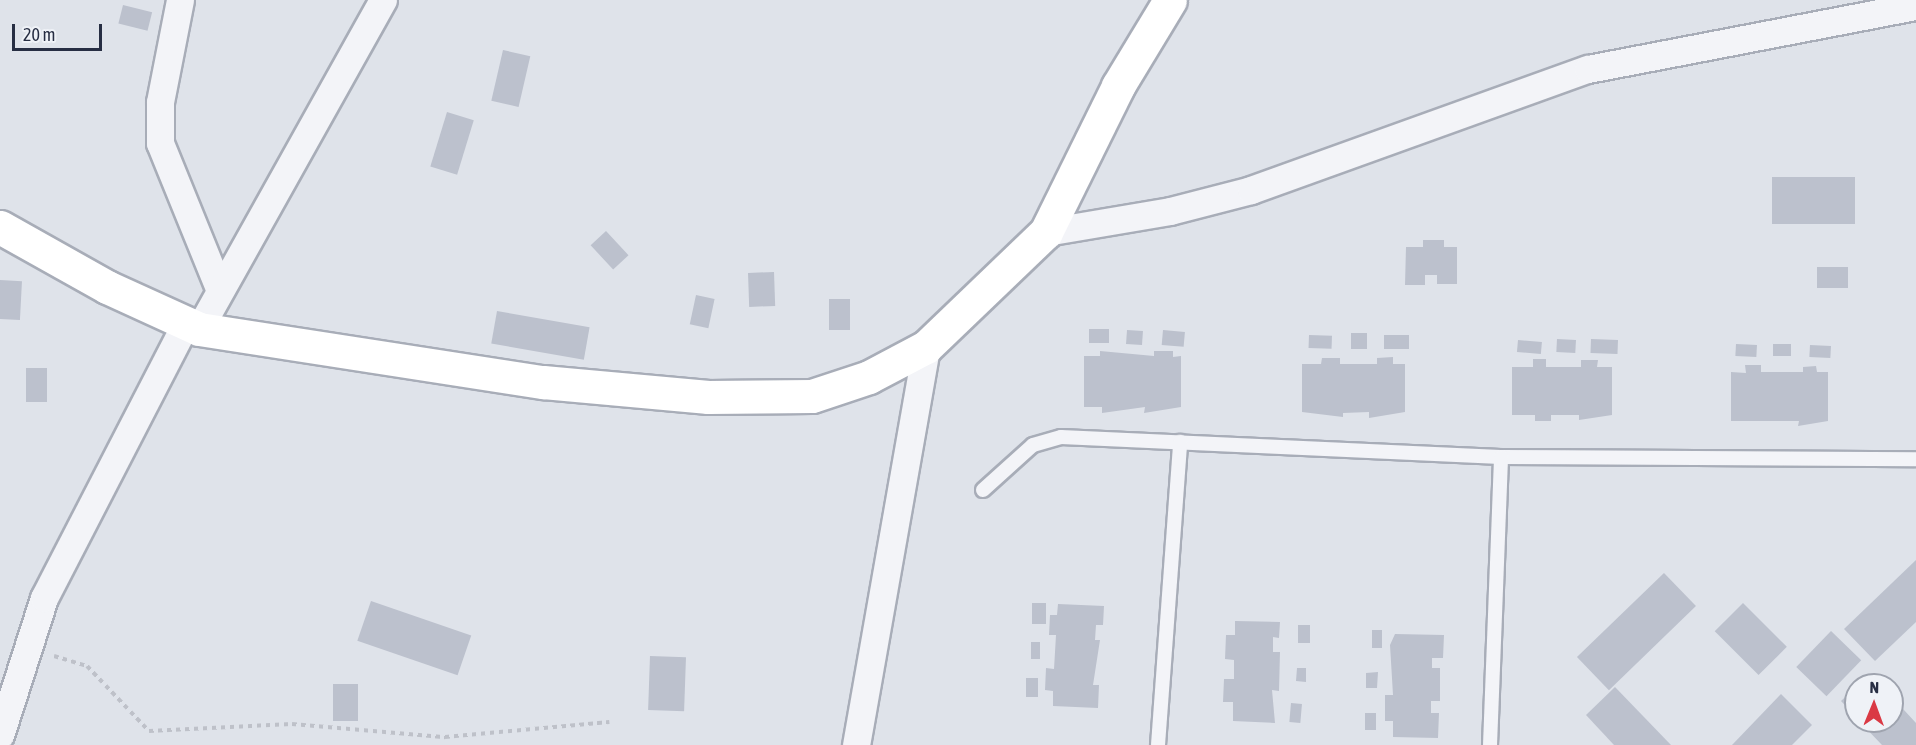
<!DOCTYPE html>
<style>
body{margin:0}
#map{position:relative;width:1916px;height:745px;overflow:hidden;background:#dfe3ea;font-family:"Asap Condensed",sans-serif}
div>[style]{position:absolute}
[style*='--x']{left:calc(var(--x)*1px);top:calc(var(--y)*1px);width:calc(var(--w)*1px);rotate:calc(var(--a)*1deg)}
.building>*{inset:0;background:#bcc1cd;transform-origin:0 0}
.path>*{height:4px;margin-top:-2px;transform-origin:0;background:repeating-linear-gradient(90deg,#bec1c9 0 4.5px,transparent 0 9px)}
.roads{filter:drop-shadow(2px 0 #a8adb8) drop-shadow(-2px 0 #a8adb8) drop-shadow(0 2px #a8adb8) drop-shadow(0 -2px #a8adb8)}
.lane>*{height:14px;margin:-7px;padding:0 7px;transform-origin:7px;border-radius:7px;background:#f3f4f8}
.street>*{height:27px;margin:-13.5px;padding:0 13.5px;transform-origin:13.5px;border-radius:13.5px;background:#f3f4f8}
.secondary>*{height:33px;margin:-16.5px;padding:0 16.5px;transform-origin:16.5px;border-radius:16.5px;background:#fff}
span{translate:-50% -50%;white-space:nowrap;text-align:center;line-height:1.15;-webkit-text-stroke:4.5px #eff2f7;paint-order:stroke}
.north{position:absolute;left:1844px;top:673px;width:60px;height:60px;box-sizing:border-box;background:#eff2f7;border:2px solid #9fa4af;border-radius:50%;rotate:1deg;font-size:16px;font-weight:700;line-height:24px;text-align:center;color:#272e43}
.north::after{content:'';display:block;margin:auto;width:21px;height:27px;background:#da3944;clip-path:polygon(50% 0,100% 100%,50% 72%,0 100%)}
.scale{position:absolute;left:12px;top:24px;width:90px;height:27px;box-sizing:border-box;border:3px solid #272e43;border-top:0;padding-left:8px;font-size:18px;line-height:21px;white-space:nowrap;color:#272e43;-webkit-text-stroke:4px #eff2f7;paint-order:stroke}
</style>
<div id="map">
<div class="building">
<i style="left:123px;top:5px;width:30px;height:19px;rotate:14deg"></i>
<i style="left:503px;top:50px;width:28px;height:52px;rotate:13deg"></i>
<i style="left:447px;top:112px;width:28px;height:57px;rotate:17deg"></i>
<i style="left:1772px;top:177px;width:83px;height:47px"></i>
<i style="left:606px;top:231px;width:33px;height:21px;rotate:47deg"></i>
<i style="clip-path:polygon(1423px 240px,1444px 240px,1444px 247px,1457px 247px,1457px 284px,1437px 284px,1437px 275px,1425px 275px,1425px 285px,1405px 285px,1406px 247px,1423px 247px)"></i>
<i style="left:1848px;top:267px;width:21px;height:31px;rotate:90deg"></i>
<i style="left:774px;top:272px;width:34px;height:26px;rotate:88deg"></i>
<i style="left:0;top:280px;width:22px;height:39px;rotate:3deg"></i>
<i style="left:696px;top:295px;width:19px;height:30px;rotate:12deg"></i>
<i style="left:829px;top:299px;width:21px;height:31px"></i>
<i style="left:497px;top:311px;width:94px;height:33px;rotate:10deg"></i>
<i style="left:1089px;top:329px;width:20px;height:14px"></i>
<i style="left:1127px;top:330px;width:16px;height:14px;rotate:4deg"></i>
<i style="left:1163px;top:330px;width:22px;height:15px;rotate:5deg"></i>
<i style="left:1351px;top:333px;width:16px;height:16px"></i>
<i style="left:1309px;top:335px;width:23px;height:13px;rotate:2deg"></i>
<i style="left:1384px;top:335px;width:25px;height:14px"></i>
<i style="left:1557px;top:339px;width:19px;height:13px;rotate:3deg"></i>
<i style="left:1591px;top:339px;width:27px;height:14px;rotate:2deg"></i>
<i style="left:1518px;top:340px;width:24px;height:12px;rotate:5deg"></i>
<i style="left:1736px;top:344px;width:21px;height:12px;rotate:3deg"></i>
<i style="left:1773px;top:344px;width:18px;height:12px"></i>
<i style="left:1810px;top:345px;width:21px;height:12px;rotate:3deg"></i>
<i style="clip-path:polygon(1100px 351px,1154px 356px,1154px 351px,1173px 351px,1173px 357px,1181px 356px,1181px 407px,1144px 413px,1145px 407px,1102px 413px,1102px 407px,1084px 407px,1084px 356px,1100px 356px)"></i>
<i style="clip-path:polygon(1393px 357px,1393px 364px,1405px 364px,1405px 412px,1369px 418px,1369px 412px,1343px 413px,1343px 417px,1302px 412px,1302px 364px,1321px 364px,1322px 358px,1340px 358px,1340px 364px,1377px 364px,1377px 358px)"></i>
<i style="clip-path:polygon(1533px 359px,1546px 359px,1546px 367px,1581px 367px,1581px 360px,1598px 360px,1597px 367px,1612px 367px,1612px 415px,1579px 420px,1579px 415px,1551px 415px,1551px 421px,1535px 421px,1535px 415px,1512px 415px,1512px 367px,1533px 367px)"></i>
<i style="clip-path:polygon(1745px 365px,1761px 365px,1761px 372px,1803px 372px,1803px 367px,1816px 366px,1817px 372px,1828px 372px,1828px 421px,1798px 426px,1799px 421px,1731px 421px,1731px 372px,1746px 373px)"></i>
<i style="left:26px;top:368px;width:21px;height:34px"></i>
<i style="clip-path:polygon(1916px 560px,1916px 622px,1875px 661px,1844px 629px)"></i>
<i style="left:1664px;top:573px;width:46px;height:121px;rotate:46deg"></i>
<i style="left:371px;top:601px;width:106px;height:42px;rotate:19deg"></i>
<i style="left:1032px;top:603px;width:14px;height:21px"></i>
<i style="left:1743px;top:603px;width:62px;height:40px;rotate:45deg"></i>
<i style="clip-path:polygon(1058px 604px,1104px 606px,1103px 625px,1096px 625px,1095px 640px,1100px 640px,1093px 685px,1099px 685px,1098px 708px,1053px 706px,1053px 691px,1045px 690px,1046px 668px,1054px 669px,1056px 635px,1049px 635px,1050px 615px,1057px 615px)"></i>
<i style="clip-path:polygon(1235px 621px,1280px 622px,1279px 638px,1273px 637px,1273px 652px,1280px 652px,1279px 691px,1272px 690px,1275px 723px,1233px 721px,1233px 702px,1223px 702px,1224px 679px,1234px 679px,1234px 660px,1225px 659px,1226px 635px,1235px 635px)"></i>
<i style="left:1298px;top:625px;width:12px;height:18px"></i>
<i style="left:1372px;top:630px;width:10px;height:18px"></i>
<i style="left:1831px;top:631px;width:42px;height:50px;rotate:44deg"></i>
<i style="clip-path:polygon(1395px 634px,1444px 635px,1443px 658px,1432px 658px,1432px 668px,1440px 668px,1440px 701px,1431px 701px,1431px 713px,1439px 713px,1438px 738px,1393px 737px,1393px 721px,1385px 721px,1385px 695px,1393px 695px,1390px 645px)"></i>
<i style="left:1031px;top:642px;width:9px;height:17px"></i>
<i style="left:650px;top:656px;width:36px;height:54px;rotate:2deg"></i>
<i style="clip-path:polygon(1297px 668px,1306px 668px,1306px 682px,1296px 681px)"></i>
<i style="clip-path:polygon(1378px 672px,1377px 688px,1366px 688px,1366px 673px)"></i>
<i style="clip-path:polygon(1870px 674px,1880px 685px,1859px 685px)"></i>
<i style="left:1026px;top:678px;width:12px;height:19px"></i>
<i style="left:333px;top:684px;width:25px;height:37px"></i>
<i style="clip-path:polygon(1615px 687px,1671px 745px,1614px 745px,1586px 715px)"></i>
<i style="clip-path:polygon(1856px 687px,1856px 717px,1841px 701px)"></i>
<i style="clip-path:polygon(1781px 694px,1812px 725px,1792px 745px,1732px 745px)"></i>
<i style="clip-path:polygon(1892px 697px,1916px 723px,1916px 745px,1882px 745px,1859px 721px,1892px 721px)"></i>
<i style="left:1291px;top:703px;width:11px;height:19px;rotate:5deg"></i>
<i style="left:1365px;top:713px;width:11px;height:17px"></i>
</div>
<div class="path">
<i style="--x:54;--y:656;--w:34;--a:17"></i>
<i style="--x:87;--y:666;--w:90;--a:46.4"></i>
<i style="--x:149;--y:731;--w:143;--a:-2.8"></i>
<i style="--x:292;--y:724;--w:154;--a:4.9"></i>
<i style="--x:445;--y:737;--w:165;--a:-5.2"></i>
</div>
<div class="roads">
<div class="lane">
<i style="--x:983;--y:490;--w:67;--a:-42"></i>
<i style="--x:1033;--y:445;--w:29;--a:-16"></i>
<i style="--x:1061;--y:437;--w:440;--a:2.6"></i>
<i style="--x:1501;--y:457;--w:415;--a:0.3"></i>
<i style="--x:1158;--y:745;--w:304;--a:-85.8"></i>
<i style="--x:1490;--y:745;--w:288;--a:-87.8"></i>
</div>
<div class="street">
<i style="--x:180;--y:0;--w:104;--a:101.1"></i>
<i style="--x:160;--y:102;--w:41;--a:90"></i>
<i style="--x:160;--y:143;--w:157;--a:67.9"></i>
<i style="--x:1046;--y:232;--w:126;--a:-9.6"></i>
<i style="--x:1170;--y:211;--w:84;--a:-14.5"></i>
<i style="--x:1251;--y:190;--w:358;--a:-19.8"></i>
<i style="--x:1588;--y:69;--w:334;--a:-10.9"></i>
<i style="--x:199;--y:329;--w:377;--a:-60.8"></i>
<i style="--x:0;--y:735;--w:144;--a:-72.2"></i>
<i style="--x:44;--y:598;--w:309;--a:-62.7"></i>
<i style="--x:856;--y:745;--w:404;--a:-80"></i>
</div>
<div class="secondary">
<i style="--x:0;--y:227;--w:123;--a:29.3"></i>
<i style="--x:107;--y:287;--w:101;--a:24.5"></i>
<i style="--x:199;--y:329;--w:348;--a:8.8"></i>
<i style="--x:543;--y:382;--w:166;--a:5.2"></i>
<i style="--x:708;--y:397;--w:104;--a:-0.6"></i>
<i style="--x:812;--y:396;--w:60;--a:-18.4"></i>
<i style="--x:869;--y:377;--w:64;--a:-27.8"></i>
<i style="--x:926;--y:347;--w:166;--a:-43.8"></i>
<i style="--x:1046;--y:232;--w:163;--a:-63.7"></i>
<i style="--x:1118;--y:86;--w:100;--a:-58.8"></i>
</div>
</div>
<div class="north">N</div>
<div class="scale">20 m</div>
</div>
